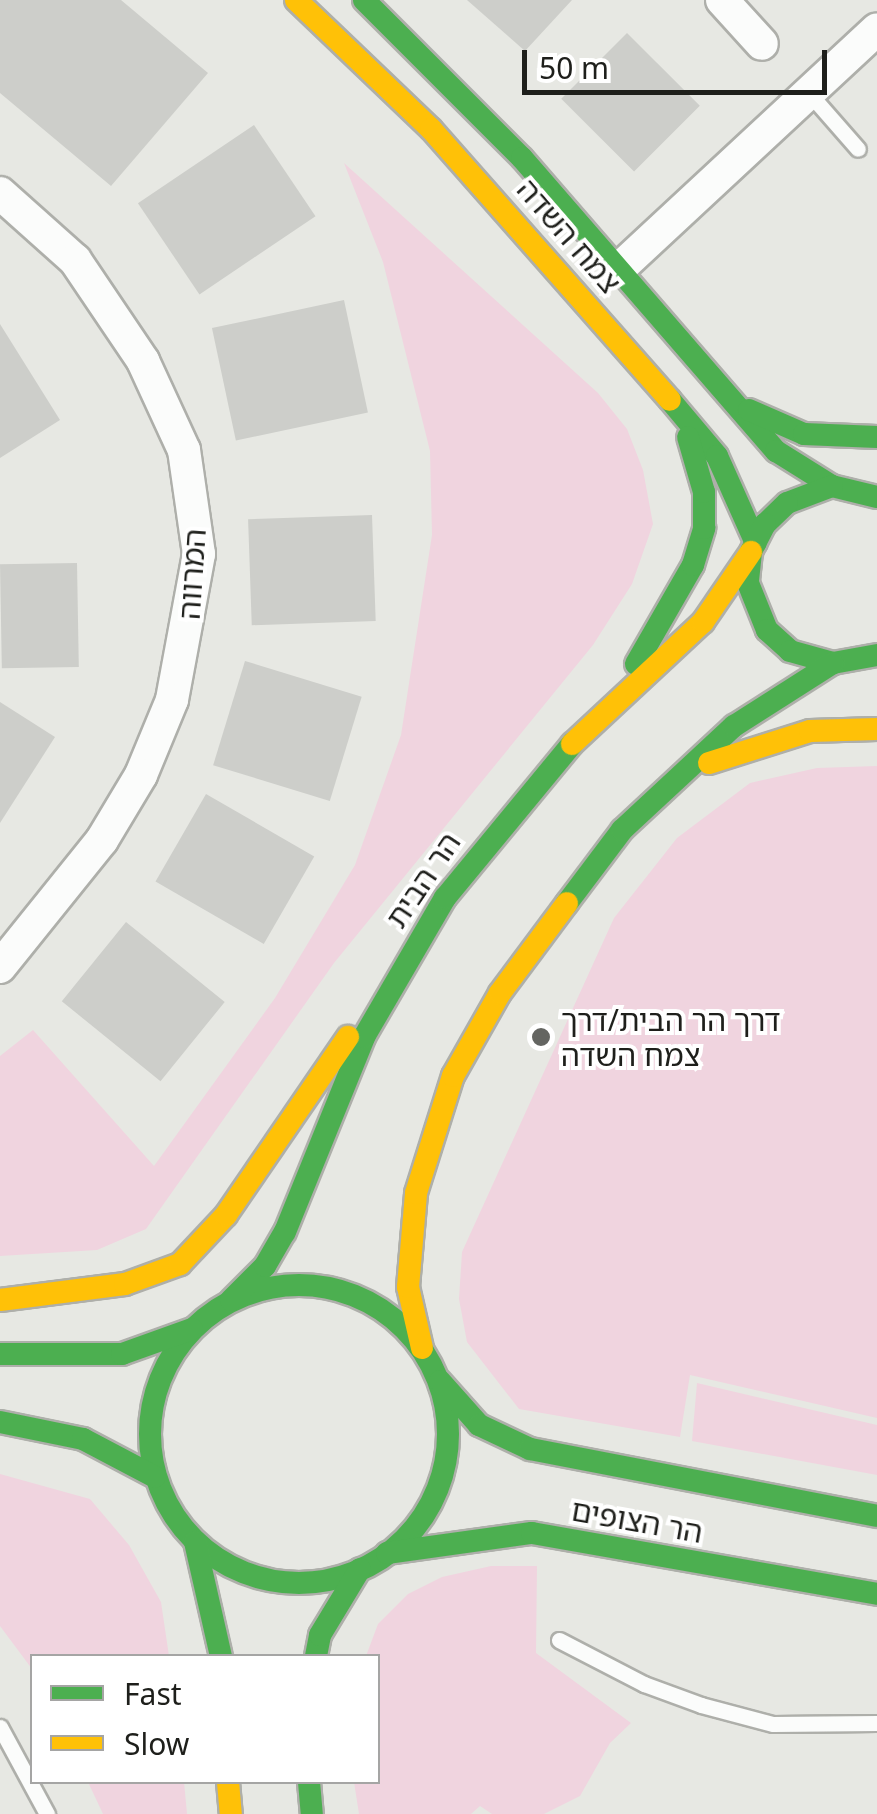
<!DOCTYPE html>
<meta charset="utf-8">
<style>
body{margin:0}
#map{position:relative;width:877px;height:1814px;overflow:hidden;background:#e7e8e3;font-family:"Noto Sans","Noto Sans Hebrew",sans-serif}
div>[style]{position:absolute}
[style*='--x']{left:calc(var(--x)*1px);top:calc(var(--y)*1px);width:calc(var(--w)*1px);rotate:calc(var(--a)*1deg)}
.green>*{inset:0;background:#f0d4df}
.building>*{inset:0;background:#cdceca;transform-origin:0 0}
.roads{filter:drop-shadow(2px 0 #aeafaa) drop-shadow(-2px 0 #aeafaa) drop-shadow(0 2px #aeafaa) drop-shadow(0 -2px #aeafaa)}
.lane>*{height:15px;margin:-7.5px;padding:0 7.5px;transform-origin:7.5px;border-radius:7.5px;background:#fbfcfb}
.street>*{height:32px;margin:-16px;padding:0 16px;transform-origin:16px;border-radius:16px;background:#fbfcfb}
.fast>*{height:22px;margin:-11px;padding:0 11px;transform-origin:11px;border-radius:11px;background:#4caf50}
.fast>.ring{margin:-11px;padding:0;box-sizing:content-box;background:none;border:22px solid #4caf50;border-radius:50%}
.slow>*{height:22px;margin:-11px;padding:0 11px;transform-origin:11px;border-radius:11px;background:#ffc107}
.dots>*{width:28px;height:28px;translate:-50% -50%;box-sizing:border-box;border:5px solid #fff;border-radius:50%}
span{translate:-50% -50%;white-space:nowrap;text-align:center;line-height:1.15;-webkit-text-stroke:8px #fff;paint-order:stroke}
.street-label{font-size:30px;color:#1e1f1b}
.poi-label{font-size:30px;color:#1e1f1b}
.left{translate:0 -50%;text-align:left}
.legend{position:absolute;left:30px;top:1654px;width:350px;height:130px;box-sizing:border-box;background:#fff;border:2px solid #a5a5a4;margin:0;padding:12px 18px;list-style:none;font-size:30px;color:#1e1f1b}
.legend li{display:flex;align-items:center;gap:20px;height:50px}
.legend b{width:50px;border:2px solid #a5a5a4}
.scale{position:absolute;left:522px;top:50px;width:305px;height:45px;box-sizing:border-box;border:5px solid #1e1f1b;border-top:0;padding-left:12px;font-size:30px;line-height:35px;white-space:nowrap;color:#1e1f1b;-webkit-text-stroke:8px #fff;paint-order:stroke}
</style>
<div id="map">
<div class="green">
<i style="clip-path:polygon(344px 163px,598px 393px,627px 429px,643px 470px,653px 524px,632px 584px,593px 645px,334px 963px,146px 1229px,97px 1250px,0 1256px,0 1056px,33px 1030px,154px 1166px,275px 998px,355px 865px,401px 735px,432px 535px,430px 451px,383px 262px)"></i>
<i style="clip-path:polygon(877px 766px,877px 1418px,690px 1375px,680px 1437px,519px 1409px,467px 1342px,459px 1299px,462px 1252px,614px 918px,677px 838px,750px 783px,817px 768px)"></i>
<i style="clip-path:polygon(697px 1383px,877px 1425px,877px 1475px,692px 1441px)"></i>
<i style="clip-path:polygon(0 1474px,90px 1499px,129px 1545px,161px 1602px,169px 1656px,32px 1656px,32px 1669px,0 1626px)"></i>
<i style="clip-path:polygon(491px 1566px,537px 1566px,536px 1653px,631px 1723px,610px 1743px,580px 1796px,544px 1814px,492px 1814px,480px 1806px,471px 1814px,359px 1814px,354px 1782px,378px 1782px,378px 1656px,366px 1656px,378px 1624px,408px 1594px,442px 1577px)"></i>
<i style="clip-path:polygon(88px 1782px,184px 1782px,187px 1814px,103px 1814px)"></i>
</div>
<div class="building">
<i style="clip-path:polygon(0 0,121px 0,208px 73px,111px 186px,0 93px)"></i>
<i style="clip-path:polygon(467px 0,572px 0,525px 51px)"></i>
<i style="left:627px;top:33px;width:103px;height:93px;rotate:45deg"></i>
<i style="left:254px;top:125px;width:110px;height:140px;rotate:56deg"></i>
<i style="left:344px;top:300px;width:115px;height:135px;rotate:78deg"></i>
<i style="clip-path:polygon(0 324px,60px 420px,0 458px)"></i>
<i style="left:372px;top:515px;width:106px;height:124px;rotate:88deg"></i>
<i style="left:77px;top:563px;width:104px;height:77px;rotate:89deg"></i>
<i style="left:245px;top:661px;width:122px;height:109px;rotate:17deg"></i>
<i style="clip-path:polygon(0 702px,55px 737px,0 823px)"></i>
<i style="left:206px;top:794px;width:125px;height:101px;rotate:30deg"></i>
<i style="left:126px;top:922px;width:127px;height:102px;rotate:39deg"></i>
</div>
<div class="roads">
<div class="lane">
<i style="--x:809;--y:93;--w:74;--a:48.8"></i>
<i style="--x:559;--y:1640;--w:96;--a:27.4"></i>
<i style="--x:644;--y:1684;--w:61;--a:20.2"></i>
<i style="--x:701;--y:1705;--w:74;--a:14.8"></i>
<i style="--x:773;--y:1724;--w:104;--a:-0.6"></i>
<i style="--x:0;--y:1727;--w:99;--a:61.6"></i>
</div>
<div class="street">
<i style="--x:722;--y:0;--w:59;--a:47.7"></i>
<i style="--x:0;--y:193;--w:101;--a:41.8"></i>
<i style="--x:75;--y:260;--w:122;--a:56"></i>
<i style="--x:143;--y:361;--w:98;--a:65.3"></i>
<i style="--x:184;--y:450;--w:105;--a:81.8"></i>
<i style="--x:199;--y:554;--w:148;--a:100.5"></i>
<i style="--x:172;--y:700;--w:81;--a:112.5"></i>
<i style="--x:141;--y:775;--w:76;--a:121"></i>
<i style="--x:102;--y:840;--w:163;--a:128.8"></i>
<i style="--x:619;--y:269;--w:352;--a:-42.9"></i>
</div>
<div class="fast">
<i style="--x:364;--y:0;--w:223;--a:45"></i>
<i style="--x:522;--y:158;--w:388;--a:49.1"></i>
<i style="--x:776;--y:451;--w:66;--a:32"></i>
<i style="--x:670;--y:400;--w:73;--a:50"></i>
<i style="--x:717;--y:456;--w:95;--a:65.9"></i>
<i style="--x:749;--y:410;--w:60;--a:23.6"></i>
<i style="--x:804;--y:434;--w:73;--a:2.4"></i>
<i style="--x:877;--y:497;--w:46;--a:-166.3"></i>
<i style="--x:832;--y:486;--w:48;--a:159.3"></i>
<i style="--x:787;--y:503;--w:30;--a:136"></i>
<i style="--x:765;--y:524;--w:31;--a:117"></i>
<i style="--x:751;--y:552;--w:31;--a:96"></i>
<i style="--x:748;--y:583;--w:51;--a:68"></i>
<i style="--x:767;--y:630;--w:31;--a:42"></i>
<i style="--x:790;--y:651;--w:45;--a:15.6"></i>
<i style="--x:833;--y:663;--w:45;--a:-10.3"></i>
<i style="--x:636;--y:664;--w:114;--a:-60.1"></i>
<i style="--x:693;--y:565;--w:39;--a:-73"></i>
<i style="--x:704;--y:528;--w:36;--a:-90"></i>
<i style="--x:704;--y:492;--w:57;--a:-106.2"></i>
<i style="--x:567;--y:903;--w:91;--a:-53"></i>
<i style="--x:622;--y:830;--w:153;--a:-42.9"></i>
<i style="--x:734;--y:726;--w:117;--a:-32.5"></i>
<i class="ring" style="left:150px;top:1285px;width:276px;height:276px"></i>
<i style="--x:231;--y:1300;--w:48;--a:-45"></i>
<i style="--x:265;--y:1266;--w:39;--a:-60"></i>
<i style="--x:285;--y:1232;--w:210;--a:-67.9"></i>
<i style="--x:364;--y:1037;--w:161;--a:-59.8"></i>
<i style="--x:445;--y:898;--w:200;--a:-50.5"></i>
<i style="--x:0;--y:1354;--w:122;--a:0"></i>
<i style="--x:122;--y:1354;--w:74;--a:-19.7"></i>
<i style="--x:440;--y:1381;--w:59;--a:48.4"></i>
<i style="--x:479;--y:1425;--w:56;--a:25.2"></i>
<i style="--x:530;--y:1449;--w:353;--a:10.9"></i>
<i style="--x:0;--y:1422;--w:85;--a:11.6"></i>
<i style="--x:83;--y:1439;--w:81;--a:27.8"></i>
<i style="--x:195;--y:1542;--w:117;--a:77.2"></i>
<i style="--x:387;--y:1553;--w:146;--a:-7.9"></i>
<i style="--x:532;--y:1533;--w:350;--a:10"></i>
<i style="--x:316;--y:1656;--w:21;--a:-79"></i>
<i style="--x:320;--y:1635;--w:77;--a:-58.8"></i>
<i style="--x:309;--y:1782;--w:32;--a:85"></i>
</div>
<div class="slow">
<i style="--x:296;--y:0;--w:187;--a:43.7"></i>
<i style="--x:431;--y:129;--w:361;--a:48.6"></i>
<i style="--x:572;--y:744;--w:179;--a:-43"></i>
<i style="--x:703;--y:622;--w:85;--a:-55.6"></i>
<i style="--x:709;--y:763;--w:106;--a:-17.6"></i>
<i style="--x:810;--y:731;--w:67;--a:-1.7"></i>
<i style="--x:0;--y:1300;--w:126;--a:-7.3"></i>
<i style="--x:125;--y:1284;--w:59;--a:-20"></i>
<i style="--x:180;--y:1264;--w:67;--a:-46.8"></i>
<i style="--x:226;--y:1215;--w:216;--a:-55.6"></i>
<i style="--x:422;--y:1348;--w:63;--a:-102.9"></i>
<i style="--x:408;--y:1287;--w:94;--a:-85.1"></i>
<i style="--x:416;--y:1193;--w:123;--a:-72.5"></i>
<i style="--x:453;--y:1076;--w:95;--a:-60.5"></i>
<i style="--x:500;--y:993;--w:112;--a:-53.3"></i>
<i style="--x:228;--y:1782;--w:32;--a:85"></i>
</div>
</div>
<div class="dots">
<i style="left:541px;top:1037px;background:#646561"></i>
</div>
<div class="street-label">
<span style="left:569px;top:236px;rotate:49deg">צמח השדה</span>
<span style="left:192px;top:574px;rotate:-86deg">המרווה</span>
<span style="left:423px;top:880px;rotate:-56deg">הר הבית</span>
<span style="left:637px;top:1521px;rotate:10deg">הר הצופים</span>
</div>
<div class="poi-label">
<span class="left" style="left:561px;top:1037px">דרך הר הבית/דרך<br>צמח השדה</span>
</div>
<ul class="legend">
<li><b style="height:12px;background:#4caf50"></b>Fast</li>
<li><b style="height:12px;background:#ffc107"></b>Slow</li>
</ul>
<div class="scale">50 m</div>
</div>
